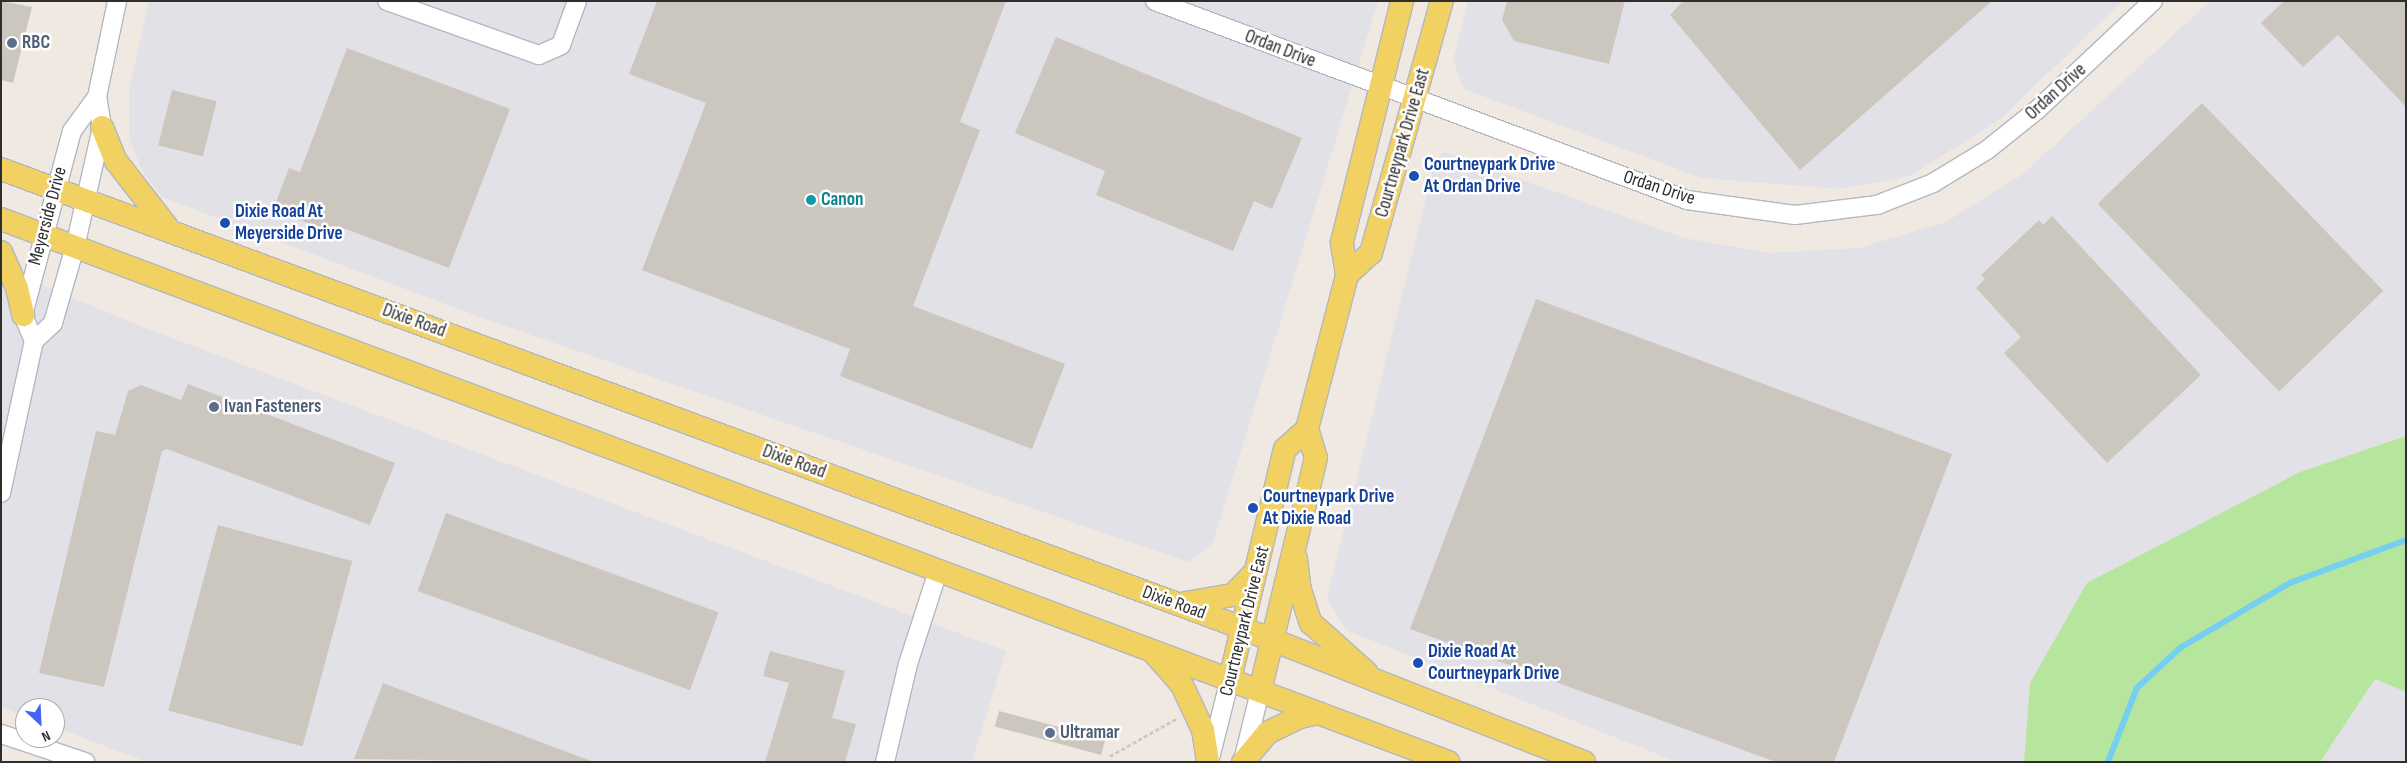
<!DOCTYPE html>
<style>
body{margin:0}
#map{position:relative;width:2407px;height:763px;overflow:hidden;background:#efe9e1;font-family:"Sofia Sans Condensed",sans-serif}
div>[style]{position:absolute}
[style*='--x']{left:calc(var(--x)*1px);top:calc(var(--y)*1px);width:calc(var(--w)*1px);rotate:calc(var(--a)*1deg)}
.industrial>*{inset:0;background:#e3e1e8}
.green>*{inset:0;background:#b6e59e}
.stream>*{height:5.5px;margin:-2.75px;padding:0 2.75px;transform-origin:2.75px;border-radius:2.75px;background:#75cff0}
.building>*{inset:0;background:#cbc7bf;transform-origin:0 0}
.path>*{height:3px;margin-top:-1.5px;transform-origin:0;background:repeating-linear-gradient(90deg,#c9c9c9 0 4px,transparent 0 6.5px)}
.roads{filter:drop-shadow(1px 0 #b4b7c1) drop-shadow(-1px 0 #b4b7c1) drop-shadow(0 1px #b4b7c1) drop-shadow(0 -1px #b4b7c1)}
.minor>*{height:18px;margin:-9px;padding:0 9px;transform-origin:9px;border-radius:9px;background:#fff}
.major>*{height:22px;margin:-11px;padding:0 11px;transform-origin:11px;border-radius:11px;background:#f2d163}
.dots>*{width:14px;height:14px;translate:-50% -50%;box-sizing:border-box;border:2px solid #fff;border-radius:50%}
span{translate:-50% -50%;white-space:nowrap;text-align:center;line-height:1.15;-webkit-text-stroke:5px #fff;paint-order:stroke}
.service-label{font-size:19px;color:#4e5e75;font-weight:700}
.left{translate:0 -50%;text-align:left}
.street-label{font-size:19px;color:#2e2e2e}
.transit-label{font-size:19px;color:#164399;font-weight:700}
.culture-label{font-size:19px;color:#0d838f;font-weight:700}
.frame{position:absolute;inset:0;border:2px solid #2e2e2e;pointer-events:none}
.north{position:absolute;left:15px;top:698px;width:50px;height:50px;box-sizing:border-box;background:#fff;border:1px solid #ababab;border-radius:50%;rotate:155deg;font-size:14px;font-weight:700;line-height:20px;text-align:center;color:#2e2e2e}
.north::after{content:'';display:block;margin:auto;width:18px;height:22px;background:#4264fb;clip-path:polygon(50% 0,100% 100%,50% 72%,0 100%)}
</style>
<div id="map">
<div class="industrial">
<i style="clip-path:polygon(149px 1px,1378px 1px,1213px 543px,1188px 562px,482px 318px,162px 197px,143px 172px,129px 139px,129px 90px)"></i>
<i style="clip-path:polygon(1468px 1px,2123px 1px,1999px 120px,1910px 176px,1840px 189px,1701px 178px,1464px 89px,1453px 60px)"></i>
<i style="clip-path:polygon(2210px 1px,2406px 1px,2406px 436px,2300px 472px,2030px 683px,2024px 762px,1677px 762px,1346px 630px,1327px 598px,1436px 158px,1445px 152px,1684px 238px,1771px 253px,1859px 248px,1946px 222px,2023px 174px)"></i>
<i style="clip-path:polygon(1px 268px,143px 327px,1006px 651px,972px 762px,147px 762px,55px 727px,55px 708px,25px 708px,25px 716px,1px 707px)"></i>
<i style="clip-path:polygon(2375px 679px,2406px 692px,2406px 762px,2320px 762px)"></i>
</div>
<div class="green">
<i style="clip-path:polygon(2406px 436px,2406px 692px,2375px 679px,2320px 762px,2024px 762px,2030px 683px,2087px 583px,2300px 472px)"></i>
</div>
<div class="stream">
<i style="--x:2108;--y:762;--w:79;--a:-68.6"></i>
<i style="--x:2137;--y:688;--w:59;--a:-42.9"></i>
<i style="--x:2180;--y:648;--w:128;--a:-30.6"></i>
<i style="--x:2290;--y:583;--w:124;--a:-20.3"></i>
</div>
<div class="building">
<i style="clip-path:polygon(1px 1px,32px 7px,13px 83px,1px 80px)"></i>
<i style="clip-path:polygon(657px 1px,1006px 1px,960px 122px,980px 130px,913px 306px,1065px 364px,1032px 449px,840px 376px,850px 349px,642px 270px,706px 103px,629px 74px)"></i>
<i style="clip-path:polygon(1507px 1px,1625px 1px,1609px 64px,1514px 41px,1502px 20px)"></i>
<i style="clip-path:polygon(1683px 1px,1992px 1px,1800px 170px,1670px 15px)"></i>
<i style="clip-path:polygon(2284px 1px,2406px 1px,2406px 107px,2338px 35px,2303px 67px,2261px 23px)"></i>
<i style="clip-path:polygon(1056px 37px,1302px 138px,1272px 209px,1254px 201px,1233px 251px,1096px 195px,1105px 171px,1015px 133px)"></i>
<i style="clip-path:polygon(347px 48px,510px 109px,449px 268px,338px 226px,335px 233px,273px 210px,289px 168px,300px 172px)"></i>
<i style="left:172px;top:90px;width:46px;height:57px;rotate:14deg"></i>
<i style="left:2202px;top:103px;width:261px;height:145px;rotate:46deg"></i>
<i style="clip-path:polygon(2052px 216px,2201px 375px,2107px 463px,2004px 353px,2021px 337px,1976px 288px,1985px 279px,1981px 275px,2039px 220px,2043px 225px)"></i>
<i style="clip-path:polygon(1536px 299px,1952px 454px,1834px 762px,1776px 762px,1410px 629px)"></i>
<i style="clip-path:polygon(188px 384px,395px 463px,370px 525px,167px 449px,162px 451px,104px 687px,39px 673px,96px 431px,115px 435px,128px 391px,141px 385px,181px 400px)"></i>
<i style="left:446px;top:513px;width:290px;height:83px;rotate:20deg"></i>
<i style="left:218px;top:525px;width:139px;height:192px;rotate:15deg"></i>
<i style="clip-path:polygon(770px 651px,845px 671px,832px 718px,856px 724px,845px 762px,765px 762px,789px 683px,763px 676px)"></i>
<i style="clip-path:polygon(383px 683px,594px 762px,354px 759px)"></i>
<i style="left:999px;top:711px;width:110px;height:16px;rotate:15deg"></i>
</div>
<div class="path">
<i style="--x:1110;--y:756;--w:76;--a:-29.3"></i>
</div>
<div class="roads">
<div class="minor">
<i style="--x:387;--y:1;--w:161;--a:19.6"></i>
<i style="--x:539;--y:55;--w:24;--a:-24"></i>
<i style="--x:561;--y:45;--w:47;--a:-70"></i>
<i style="--x:1155;--y:1;--w:568;--a:20.51"></i>
<i style="--x:1687;--y:200;--w:109;--a:7.9"></i>
<i style="--x:1795;--y:215;--w:83;--a:-7"></i>
<i style="--x:1877;--y:205;--w:60;--a:-21.4"></i>
<i style="--x:1933;--y:183;--w:63;--a:-31.4"></i>
<i style="--x:1987;--y:150;--w:64;--a:-38.7"></i>
<i style="--x:2037;--y:110;--w:159;--a:-43.2"></i>
<i style="--x:34;--y:341;--w:26;--a:-43"></i>
<i style="--x:53;--y:323;--w:79;--a:-73.9"></i>
<i style="--x:75;--y:247;--w:123;--a:-77.3"></i>
<i style="--x:102;--y:127;--w:30;--a:-99"></i>
<i style="--x:97;--y:97;--w:98;--a:-78.2"></i>
<i style="--x:1;--y:493;--w:156;--a:-77.8"></i>
<i style="--x:34;--y:341;--w:28;--a:-113"></i>
<i style="--x:23;--y:315;--w:190;--a:-75.1"></i>
<i style="--x:72;--y:131;--w:42;--a:-53.7"></i>
<i style="--x:1;--y:734;--w:89;--a:18.4"></i>
<i style="--x:1210;--y:758;--w:81;--a:-75.8"></i>
<i style="--x:1243;--y:761;--w:72;--a:-76.3"></i>
<i style="--x:885;--y:762;--w:101;--a:-76.8"></i>
<i style="--x:908;--y:664;--w:98;--a:-72.1"></i>
</div>
<div class="major">
<i style="--x:102;--y:127;--w:37;--a:68"></i>
<i style="--x:116;--y:161;--w:85;--a:52.2"></i>
<i style="--x:1;--y:169;--w:1309;--a:20.29"></i>
<i style="--x:1229;--y:623;--w:381;--a:21.4"></i>
<i style="--x:1;--y:219;--w:1546;--a:20.56"></i>
<i style="--x:1;--y:252;--w:39;--a:66"></i>
<i style="--x:17;--y:288;--w:28;--a:77"></i>
<i style="--x:1347;--y:275;--w:33;--a:-43"></i>
<i style="--x:1371;--y:253;--w:262;--a:-74.3"></i>
<i style="--x:1296;--y:559;--w:31;--a:83"></i>
<i style="--x:1300;--y:590;--w:35;--a:72"></i>
<i style="--x:1311;--y:623;--w:74;--a:41.7"></i>
<i style="--x:1185;--y:603;--w:49;--a:-9.5"></i>
<i style="--x:1233;--y:595;--w:33;--a:-46"></i>
<i style="--x:1153;--y:652;--w:44;--a:48.7"></i>
<i style="--x:1182;--y:685;--w:50;--a:65"></i>
<i style="--x:1203;--y:730;--w:32;--a:81"></i>
<i style="--x:1230;--y:679;--w:236;--a:-76.6"></i>
<i style="--x:1285;--y:449;--w:30;--a:-42"></i>
<i style="--x:1307;--y:429;--w:159;--a:-75.4"></i>
<i style="--x:1347;--y:275;--w:33;--a:-99"></i>
<i style="--x:1342;--y:242;--w:248;--a:-76"></i>
<i style="--x:1260;--y:691;--w:240;--a:-76.5"></i>
<i style="--x:1316;--y:458;--w:30;--a:-107"></i>
<i style="--x:1243;--y:762;--w:38;--a:-50"></i>
<i style="--x:1267;--y:733;--w:37;--a:-26"></i>
<i style="--x:1300;--y:717;--w:19;--a:-12"></i>
</div>
</div>
<div class="dots">
<i style="left:12px;top:43px;background:#5c6f8a"></i>
<i style="left:1414px;top:176px;background:#1a4fb4"></i>
<i style="left:811px;top:200px;background:#0f9aa8"></i>
<i style="left:225px;top:223px;background:#1a4fb4"></i>
<i style="left:214px;top:407px;background:#5c6f8a"></i>
<i style="left:1253px;top:508px;background:#1a4fb4"></i>
<i style="left:1418px;top:663px;background:#1a4fb4"></i>
<i style="left:1050px;top:733px;background:#5c6f8a"></i>
</div>
<div class="service-label">
<span class="left" style="left:22px;top:43px">RBC</span>
<span class="left" style="left:224px;top:407px">Ivan Fasteners</span>
<span class="left" style="left:1060px;top:733px">Ultramar</span>
</div>
<div class="street-label">
<span style="left:1280px;top:49px;rotate:21deg">Ordan Drive</span>
<span style="left:2056px;top:92px;rotate:-42deg">Ordan Drive</span>
<span style="left:1403px;top:143px;rotate:-74deg">Courtneypark Drive East</span>
<span style="left:1659px;top:188px;rotate:18deg">Ordan Drive</span>
<span style="left:48px;top:216px;rotate:-75deg">Meyerside Drive</span>
<span style="left:414px;top:321px;rotate:20deg">Dixie Road</span>
<span style="left:794px;top:462px;rotate:20deg">Dixie Road</span>
<span style="left:1174px;top:603px;rotate:20deg">Dixie Road</span>
<span style="left:1245px;top:621px;rotate:-76deg">Courtneypark Drive East</span>
</div>
<div class="transit-label">
<span class="left" style="left:1424px;top:176px">Courtneypark Drive<br>At Ordan Drive</span>
<span class="left" style="left:235px;top:223px">Dixie Road At<br>Meyerside Drive</span>
<span class="left" style="left:1263px;top:508px">Courtneypark Drive<br>At Dixie Road</span>
<span class="left" style="left:1428px;top:663px">Dixie Road At<br>Courtneypark Drive</span>
</div>
<div class="culture-label">
<span class="left" style="left:821px;top:200px">Canon</span>
</div>
<div class="frame"></div>
<div class="north">N</div>
</div>
